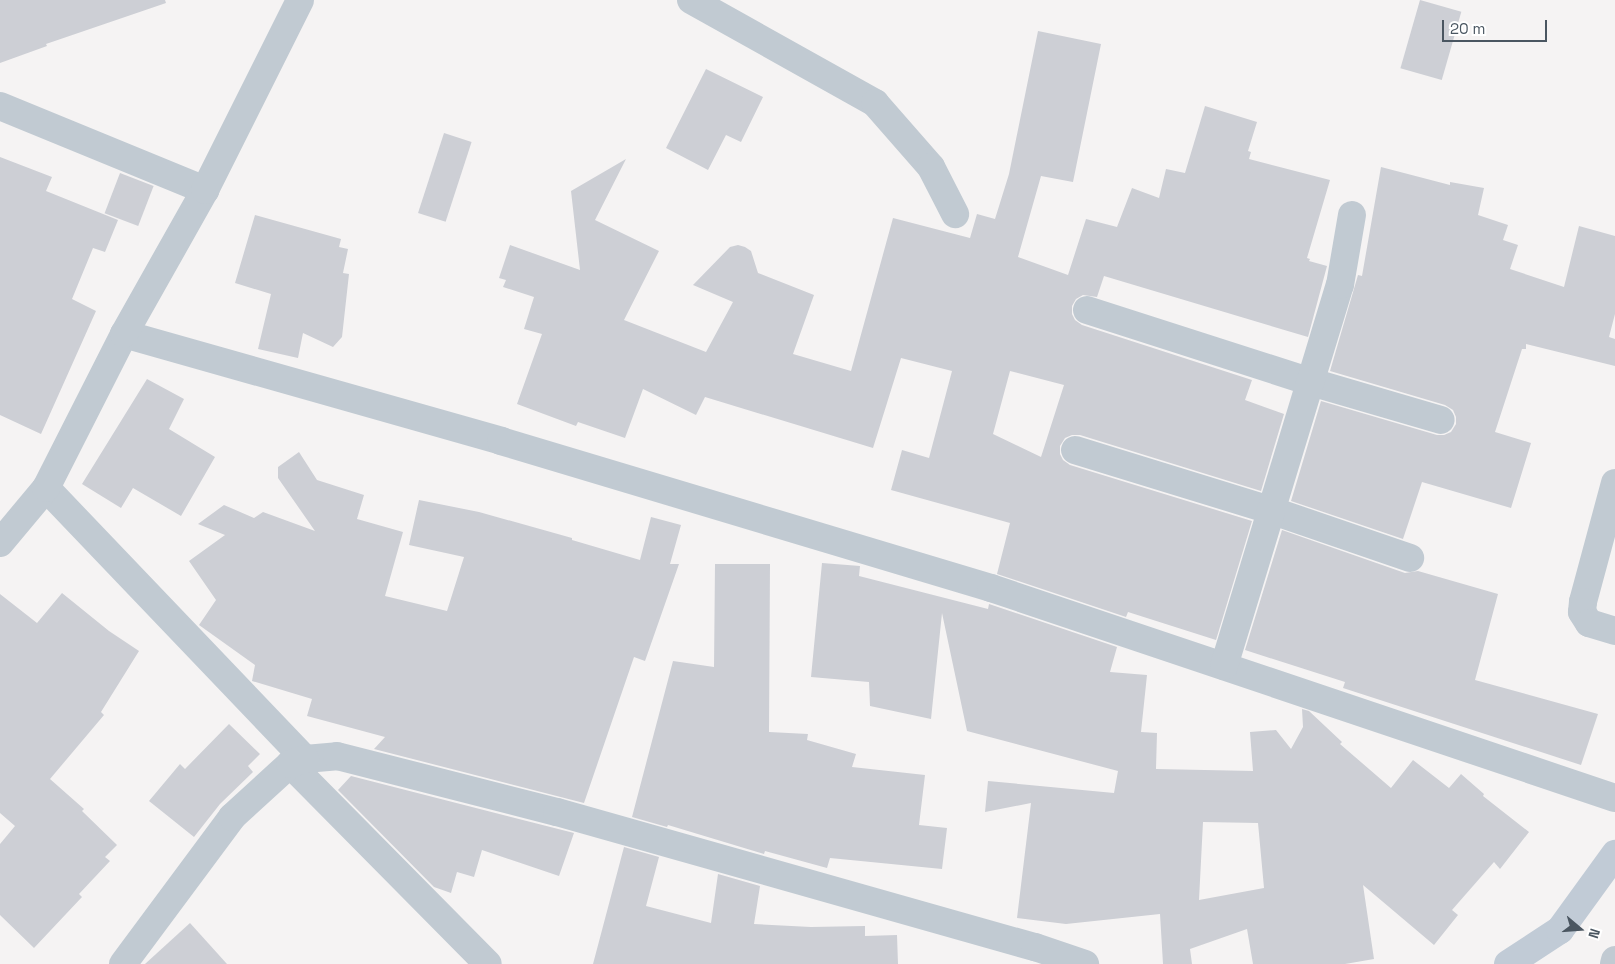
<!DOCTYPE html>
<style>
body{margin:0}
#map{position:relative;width:1615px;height:964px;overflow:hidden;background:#f5f3f3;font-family:"Space Grotesk",sans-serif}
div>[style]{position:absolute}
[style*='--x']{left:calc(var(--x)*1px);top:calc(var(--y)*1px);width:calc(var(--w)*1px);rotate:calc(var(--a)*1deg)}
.building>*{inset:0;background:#cdcfd5;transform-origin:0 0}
.minor>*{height:28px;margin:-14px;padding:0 14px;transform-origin:14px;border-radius:14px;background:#c1cad2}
.secondary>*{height:28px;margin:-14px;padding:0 14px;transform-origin:14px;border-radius:14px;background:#c1cbd6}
span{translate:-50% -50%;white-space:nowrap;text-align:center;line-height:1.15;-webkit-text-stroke:4px #fff;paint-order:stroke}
.north{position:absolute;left:1555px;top:904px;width:50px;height:50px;-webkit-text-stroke:4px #fff;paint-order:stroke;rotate:108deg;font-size:14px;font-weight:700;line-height:20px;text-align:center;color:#4a5661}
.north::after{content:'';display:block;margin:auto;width:18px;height:22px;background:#4a5661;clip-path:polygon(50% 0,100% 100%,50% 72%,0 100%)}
.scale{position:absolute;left:1442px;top:20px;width:105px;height:22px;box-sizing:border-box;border:2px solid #4a5661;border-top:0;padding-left:6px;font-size:15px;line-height:18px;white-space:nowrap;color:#4a5661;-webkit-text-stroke:4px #fff;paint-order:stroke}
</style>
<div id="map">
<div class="building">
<i style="clip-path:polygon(0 0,165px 0,166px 3px,46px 44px,47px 46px,0 63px)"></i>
<i style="left:1420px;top:0;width:43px;height:71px;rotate:16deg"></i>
<i style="clip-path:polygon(evenodd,1038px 31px,1101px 44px,1073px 182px,1041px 176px,1018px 257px,1068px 275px,1086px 219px,1117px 227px,1132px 188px,1159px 198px,1166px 169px,1185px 173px,1205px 106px,1257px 122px,1248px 151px,1251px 152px,1249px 159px,1330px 180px,1307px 258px,1310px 259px,1309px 261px,1327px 266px,1308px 337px,1104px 276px,1097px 297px,1083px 295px,1076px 299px,1072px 306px,1072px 314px,1075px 320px,1082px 325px,1252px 380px,1245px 400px,1284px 414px,1261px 491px,1080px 435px,1072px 435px,1065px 438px,1060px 446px,1060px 454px,1063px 460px,1070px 465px,1252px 521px,1216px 640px,1128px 612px,1126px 617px,997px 574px,1010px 523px,891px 490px,902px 450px,929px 458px,952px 371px,901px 358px,873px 448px,705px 397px,696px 415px,643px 389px,625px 438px,578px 422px,576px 426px,517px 404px,542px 334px,524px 329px,534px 297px,503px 287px,506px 280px,499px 278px,510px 245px,580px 270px,571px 191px,626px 159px,595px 220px,659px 251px,624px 320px,706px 352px,733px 302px,693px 285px,730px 247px,738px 245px,745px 247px,751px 251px,758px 273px,814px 295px,793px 354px,851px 371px,893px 218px,970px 238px,977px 214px,995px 219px,1009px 174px,1038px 31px,1010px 371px,1064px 385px,1041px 457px,993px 434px,1010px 371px)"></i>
<i style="clip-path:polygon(706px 69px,763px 97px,741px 142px,726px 135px,708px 170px,666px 148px)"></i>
<i style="left:444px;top:133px;width:29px;height:84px;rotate:18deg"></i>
<i style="clip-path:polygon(0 157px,52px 177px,46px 191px,118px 220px,105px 252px,93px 248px,72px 299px,96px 311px,41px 434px,0 415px)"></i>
<i style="clip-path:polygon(1381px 167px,1450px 185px,1450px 182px,1484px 188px,1478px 215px,1508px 225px,1503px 240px,1518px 245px,1510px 269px,1564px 287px,1579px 226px,1615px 236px,1615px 314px,1609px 337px,1615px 339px,1615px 366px,1526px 344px,1526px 349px,1522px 349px,1495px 432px,1531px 443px,1511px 508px,1422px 482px,1403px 539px,1291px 501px,1321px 401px,1437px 435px,1444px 435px,1451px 432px,1456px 424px,1456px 417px,1453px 410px,1445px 405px,1330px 371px,1358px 275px,1362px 276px)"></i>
<i style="left:120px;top:173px;width:36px;height:43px;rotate:21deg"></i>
<i style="clip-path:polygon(255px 215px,341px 239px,339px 247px,348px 249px,343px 273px,349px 274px,342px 337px,333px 347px,303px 333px,298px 358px,258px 349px,271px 294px,235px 283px)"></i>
<i style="clip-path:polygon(147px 379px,184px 399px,169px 429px,215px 457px,181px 516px,133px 488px,121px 508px,82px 484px)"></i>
<i style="clip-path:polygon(299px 452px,317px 480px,364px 495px,357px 519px,403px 532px,385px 596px,447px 611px,464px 557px,409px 545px,419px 500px,479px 512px,572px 538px,572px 540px,640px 560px,651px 517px,681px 525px,670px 564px,679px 564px,645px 661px,634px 657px,584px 803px,374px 749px,385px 737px,307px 716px,312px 699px,252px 681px,255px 665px,199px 625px,216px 600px,189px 561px,225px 535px,198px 524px,224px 505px,254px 518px,263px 512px,315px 531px,278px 478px,278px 467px)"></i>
<i style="clip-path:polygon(1282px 530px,1405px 573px,1418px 571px,1498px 594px,1475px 680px,1598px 714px,1581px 765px,1343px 688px,1345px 682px,1245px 650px)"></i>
<i style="clip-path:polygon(evenodd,822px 563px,860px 566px,859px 576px,988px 609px,989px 604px,1117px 647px,1110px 672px,1147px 675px,1141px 732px,1157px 733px,1156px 769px,1253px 771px,1250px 732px,1276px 730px,1291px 749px,1303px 727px,1302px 709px,1309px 711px,1342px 742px,1340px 744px,1391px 788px,1413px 760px,1449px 788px,1461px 774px,1484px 794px,1483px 796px,1529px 832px,1500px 869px,1494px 862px,1452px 910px,1458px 915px,1434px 945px,1363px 885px,1374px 959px,1345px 964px,1253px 964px,1247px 929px,1190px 949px,1192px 964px,1163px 964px,1160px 914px,1066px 924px,1017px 918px,1031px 803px,985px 812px,988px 781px,1114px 793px,1118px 771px,967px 731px,942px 613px,931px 719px,870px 706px,869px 682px,811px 677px,822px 563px,1203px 822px,1258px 823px,1264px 888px,1199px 900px,1203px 822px)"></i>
<i style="clip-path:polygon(715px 564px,770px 564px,769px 732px,808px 734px,807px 740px,856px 754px,852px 767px,925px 775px,919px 825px,947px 828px,942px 869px,830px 858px,827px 868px,765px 851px,764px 854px,668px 825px,667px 827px,632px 817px,673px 661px,714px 667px)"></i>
<i style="clip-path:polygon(62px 593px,109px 631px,139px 651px,101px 712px,104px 715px,50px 779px,84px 809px,82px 811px,117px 845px,105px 857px,110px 861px,79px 894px,82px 897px,34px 948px,0 915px,0 844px,15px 826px,0 813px,0 594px,37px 623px)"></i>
<i style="clip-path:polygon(229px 724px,260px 754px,248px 766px,253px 772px,220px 804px,194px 837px,149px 801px,180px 764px,185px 769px)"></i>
<i style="clip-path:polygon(351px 776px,574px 833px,559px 876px,482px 850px,474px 877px,457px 872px,451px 893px,434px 887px,338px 790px)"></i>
<i style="clip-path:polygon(624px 847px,659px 857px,646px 906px,711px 923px,718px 874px,760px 886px,754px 924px,811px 927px,865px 926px,865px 936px,897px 935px,898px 964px,593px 964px)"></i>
<i style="clip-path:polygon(190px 923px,227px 964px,145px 964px)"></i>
</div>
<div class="minor">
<i style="--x:691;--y:0;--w:211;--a:29.2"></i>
<i style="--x:875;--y:103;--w:85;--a:48.8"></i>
<i style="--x:931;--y:167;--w:53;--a:62.9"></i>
<i style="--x:0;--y:106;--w:222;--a:22.3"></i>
<i style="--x:1087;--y:310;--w:235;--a:17.8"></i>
<i style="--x:1311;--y:382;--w:135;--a:16.3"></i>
<i style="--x:124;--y:334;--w:392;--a:15.8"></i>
<i style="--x:501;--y:441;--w:512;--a:16.7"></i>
<i style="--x:991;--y:588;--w:658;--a:18.6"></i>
<i style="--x:1075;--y:450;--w:207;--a:17.1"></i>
<i style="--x:1273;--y:511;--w:145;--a:18.9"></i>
<i style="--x:1615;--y:483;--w:123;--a:105.1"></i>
<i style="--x:1583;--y:602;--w:10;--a:96"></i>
<i style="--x:1582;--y:612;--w:13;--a:58"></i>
<i style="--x:1589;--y:623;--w:27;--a:17"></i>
<i style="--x:46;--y:488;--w:375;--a:46.3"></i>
<i style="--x:305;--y:759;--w:32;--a:-5"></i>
<i style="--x:337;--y:756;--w:227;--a:14.3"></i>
<i style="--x:557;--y:812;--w:497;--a:15.8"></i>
<i style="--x:1035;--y:947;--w:53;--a:18.8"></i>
<i style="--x:0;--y:543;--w:72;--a:-50.1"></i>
<i style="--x:46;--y:488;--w:173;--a:-63.1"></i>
<i style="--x:124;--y:334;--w:165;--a:-60.6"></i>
<i style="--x:205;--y:190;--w:212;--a:-63.4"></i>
<i style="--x:1224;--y:666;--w:398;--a:-73.1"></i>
<i style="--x:1340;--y:285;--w:71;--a:-80.3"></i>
<i style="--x:290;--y:764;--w:281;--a:45.3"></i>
<i style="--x:123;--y:964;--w:183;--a:-53.4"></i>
<i style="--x:232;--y:817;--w:79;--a:-42.4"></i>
<i style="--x:290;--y:764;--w:16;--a:-18"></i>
<i style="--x:1614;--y:964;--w:4;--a:-76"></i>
</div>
<div class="secondary">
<i style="--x:1508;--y:964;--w:62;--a:-33.2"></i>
<i style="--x:1560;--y:930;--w:94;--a:-54.1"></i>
</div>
<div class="north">N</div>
<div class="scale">20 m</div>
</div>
